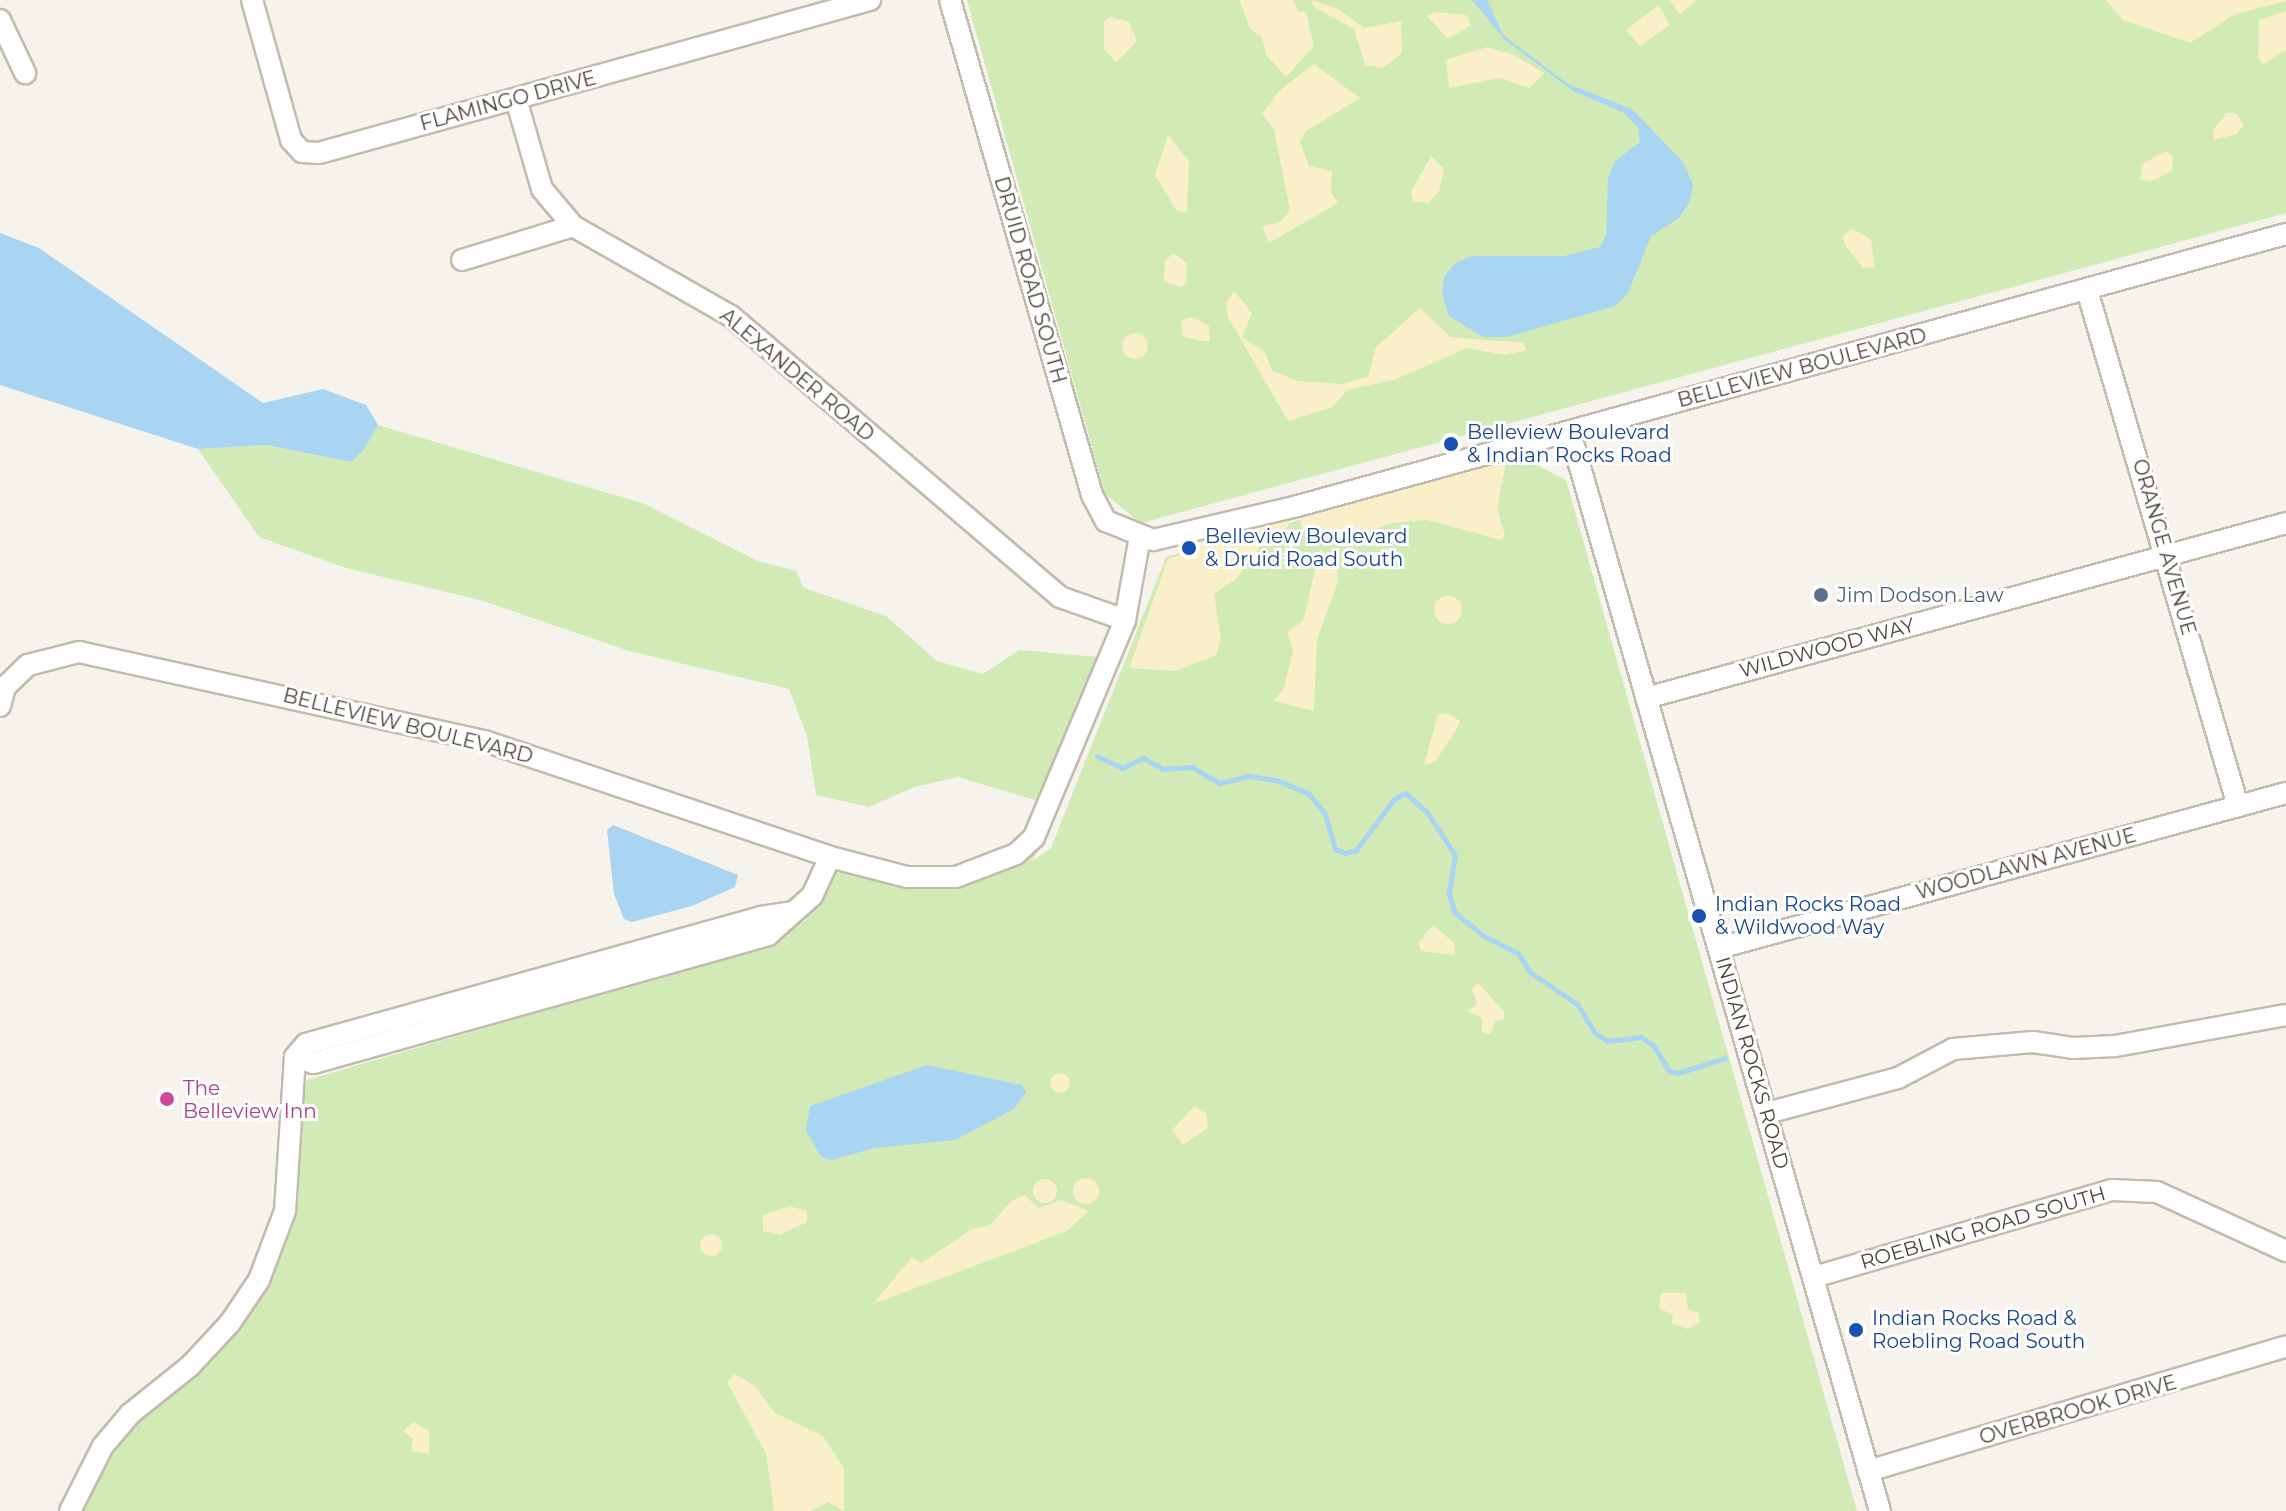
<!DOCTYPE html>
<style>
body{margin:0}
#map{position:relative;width:2286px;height:1511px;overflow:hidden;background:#f6f3ec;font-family:Montserrat,sans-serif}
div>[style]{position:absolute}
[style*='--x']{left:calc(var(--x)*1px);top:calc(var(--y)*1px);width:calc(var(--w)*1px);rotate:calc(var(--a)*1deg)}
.green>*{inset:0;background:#d2eab5}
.sand>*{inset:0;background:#f9efc9}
.round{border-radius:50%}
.water>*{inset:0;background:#a9d4f2}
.stream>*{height:5px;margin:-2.5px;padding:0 2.5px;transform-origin:2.5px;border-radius:2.5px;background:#a9d4f2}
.roads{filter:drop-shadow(2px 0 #c2bbae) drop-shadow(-2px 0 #c2bbae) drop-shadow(0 2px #c2bbae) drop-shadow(0 -2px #c2bbae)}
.minor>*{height:20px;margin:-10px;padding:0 10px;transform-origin:10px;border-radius:10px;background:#fff}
.dots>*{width:22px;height:22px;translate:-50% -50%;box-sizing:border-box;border:4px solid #fff;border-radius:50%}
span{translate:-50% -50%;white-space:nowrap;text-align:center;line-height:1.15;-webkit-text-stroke:6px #fff;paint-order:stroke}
.street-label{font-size:20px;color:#4b4439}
.transit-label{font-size:20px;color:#164399}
.left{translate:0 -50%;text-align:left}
.service-label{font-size:20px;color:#4e5e75}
.hotel-label{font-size:20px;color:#b23c85}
</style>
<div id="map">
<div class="green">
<i style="clip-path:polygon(967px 0,2286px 0,2286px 213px,1141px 523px,1105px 494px)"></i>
<i style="clip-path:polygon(378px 425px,645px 504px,758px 561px,796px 571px,804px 588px,886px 616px,937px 661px,983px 674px,1019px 650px,1098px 657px,1038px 801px,958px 777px,915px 787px,869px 807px,816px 795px,807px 736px,789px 689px,629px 651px,480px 600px,346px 568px,259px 537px,198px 449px,266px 445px,350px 462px)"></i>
<i style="clip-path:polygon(1523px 458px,1566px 480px,1857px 1511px,80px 1511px,110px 1448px,250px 1306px,294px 1199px,299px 1092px,307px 1080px,756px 949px,805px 921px,835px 869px,906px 887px,960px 887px,1020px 864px,1047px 835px,1031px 862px,1051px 848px,1166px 557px)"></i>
</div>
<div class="sand">
<i style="clip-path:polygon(1239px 0,1293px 0,1298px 11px,1306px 12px,1314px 46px,1286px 77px,1267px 56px,1262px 37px,1251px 30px)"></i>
<i style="clip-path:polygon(1311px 0,1338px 9px,1364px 28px,1401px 21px,1402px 53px,1383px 68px,1365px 65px,1354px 29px,1314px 7px)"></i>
<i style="clip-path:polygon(1670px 0,1696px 0,1680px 15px)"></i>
<i style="clip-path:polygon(2106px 0,2286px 0,2286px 1px,2235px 14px,2190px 43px,2123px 20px)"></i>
<i style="clip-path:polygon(1659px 5px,1670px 25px,1640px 46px,1626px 30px)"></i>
<i style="clip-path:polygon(2286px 11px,2286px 50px,2263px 64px,2258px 57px,2259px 20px)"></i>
<i style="clip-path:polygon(1435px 12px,1466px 15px,1471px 25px,1448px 39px,1427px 16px)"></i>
<i style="clip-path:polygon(1110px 17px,1129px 22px,1137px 41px,1116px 63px,1104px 48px,1104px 22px)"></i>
<i style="clip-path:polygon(1487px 47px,1514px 55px,1544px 73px,1529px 88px,1500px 78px,1449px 88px,1446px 60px)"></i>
<i style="clip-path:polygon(1314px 64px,1360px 98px,1306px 131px,1300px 142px,1309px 166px,1332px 171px,1331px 193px,1338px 203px,1269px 243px,1262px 226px,1280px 222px,1290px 210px,1274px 130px,1262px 114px,1279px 91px)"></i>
<i style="clip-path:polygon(2226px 113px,2236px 113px,2244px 125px,2237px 134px,2213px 140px,2214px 129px)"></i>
<i style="clip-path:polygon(1168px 135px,1189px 161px,1187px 213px,1176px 210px,1155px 175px)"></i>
<i style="clip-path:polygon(2166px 151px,2173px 156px,2172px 171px,2150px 182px,2140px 179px,2142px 164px)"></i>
<i style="clip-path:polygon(1431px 156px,1444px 169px,1439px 192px,1429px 203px,1413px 201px,1411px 192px)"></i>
<i style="clip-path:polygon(1852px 229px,1871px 239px,1875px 267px,1863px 268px,1846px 246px,1842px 237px)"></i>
<i style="clip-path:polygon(1173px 253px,1187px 263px,1186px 283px,1180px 287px,1164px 281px,1165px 261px)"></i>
<i style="clip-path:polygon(1234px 291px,1252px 313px,1242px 337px,1265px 352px,1272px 371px,1298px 381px,1342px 384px,1368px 377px,1376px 347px,1420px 308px,1450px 337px,1523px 343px,1527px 350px,1505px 355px,1467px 348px,1394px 380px,1347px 390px,1333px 407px,1288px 421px,1228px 317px,1226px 304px)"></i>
<i style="clip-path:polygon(1192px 317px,1209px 326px,1210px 342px,1183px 337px,1181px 320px)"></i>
<i class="round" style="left:1122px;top:333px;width:26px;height:26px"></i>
<i style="clip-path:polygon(1507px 459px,1497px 508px,1505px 535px,1501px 540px,1427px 520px,1392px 523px,1334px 545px,1307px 535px,1301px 526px,1300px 516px)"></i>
<i style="clip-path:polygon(1289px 519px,1288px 527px,1268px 536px,1236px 579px,1214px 594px,1221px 638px,1216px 655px,1176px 671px,1129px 668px,1168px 559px)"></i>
<i style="clip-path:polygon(1320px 550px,1337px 563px,1338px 582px,1317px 640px,1314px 711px,1274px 701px,1284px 688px,1293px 650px,1287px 632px,1303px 621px)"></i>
<i class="round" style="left:1434px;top:596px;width:28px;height:28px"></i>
<i style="clip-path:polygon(1448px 713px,1460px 721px,1457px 728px,1436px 761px,1424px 765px,1438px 714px)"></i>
<i style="clip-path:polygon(1433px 925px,1454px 943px,1455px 955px,1421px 951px,1418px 943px)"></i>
<i style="clip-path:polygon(1479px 983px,1504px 1012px,1504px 1019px,1495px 1022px,1490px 1035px,1482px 1032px,1482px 1018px,1467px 1011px,1477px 1004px,1472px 989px)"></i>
<i class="round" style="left:1050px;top:1073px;width:20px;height:20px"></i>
<i style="clip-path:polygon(1194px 1106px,1206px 1114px,1208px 1128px,1183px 1145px,1172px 1130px)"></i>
<i class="round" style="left:1073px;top:1178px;width:26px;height:26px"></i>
<i class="round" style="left:1033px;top:1179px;width:24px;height:24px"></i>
<i style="clip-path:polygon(1025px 1195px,1038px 1208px,1061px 1200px,1089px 1211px,1067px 1231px,873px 1304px,912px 1257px,921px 1263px,972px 1229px,990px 1225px,1011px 1201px)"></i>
<i style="clip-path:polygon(789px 1206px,807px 1211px,807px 1222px,780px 1235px,763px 1231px,763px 1215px)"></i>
<i class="round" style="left:700px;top:1234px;width:22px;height:22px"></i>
<i style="clip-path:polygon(1661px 1293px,1686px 1293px,1688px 1310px,1698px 1312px,1700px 1322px,1687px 1329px,1671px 1323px,1673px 1314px,1659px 1309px)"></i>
<i style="clip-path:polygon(735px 1374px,755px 1386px,775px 1413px,823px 1436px,844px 1468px,844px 1511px,828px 1502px,810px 1511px,774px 1511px,766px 1454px,727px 1382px)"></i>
<i style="clip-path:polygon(413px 1422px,429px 1431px,429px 1454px,411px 1451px,413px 1439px,403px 1431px)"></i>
</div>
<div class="water">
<i style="clip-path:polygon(1472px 0,1487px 0,1503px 35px,1568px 84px,1632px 109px,1683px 162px,1693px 184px,1690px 201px,1679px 218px,1651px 236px,1628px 293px,1615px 306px,1507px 337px,1483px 337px,1449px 316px,1442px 294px,1444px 277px,1455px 263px,1472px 256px,1564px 256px,1600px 247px,1606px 236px,1608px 178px,1615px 161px,1640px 142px,1638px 127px,1624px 113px,1573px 91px,1504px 39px)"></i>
<i style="clip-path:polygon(0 233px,39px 248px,263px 403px,323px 389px,366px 405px,378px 425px,365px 448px,351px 462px,266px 445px,198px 449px,0 385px)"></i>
<i style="clip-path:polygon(613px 825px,738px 875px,735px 887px,692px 906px,632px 922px,624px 919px,614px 894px,607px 830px)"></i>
<i style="clip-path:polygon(927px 1065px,1022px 1085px,1026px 1092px,1014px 1109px,955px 1140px,874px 1148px,832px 1160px,821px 1157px,806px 1130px,810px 1106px)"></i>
</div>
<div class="stream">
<i style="--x:1097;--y:756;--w:28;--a:26"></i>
<i style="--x:1122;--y:768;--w:23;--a:-25"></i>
<i style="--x:1143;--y:758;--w:23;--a:29"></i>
<i style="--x:1163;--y:769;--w:29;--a:-4"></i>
<i style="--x:1192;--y:767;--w:32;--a:30"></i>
<i style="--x:1220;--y:783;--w:30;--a:-14"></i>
<i style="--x:1249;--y:776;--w:30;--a:9"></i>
<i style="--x:1279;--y:781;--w:33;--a:23"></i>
<i style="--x:1309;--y:794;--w:26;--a:51"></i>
<i style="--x:1325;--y:814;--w:36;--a:74"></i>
<i style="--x:1335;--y:849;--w:11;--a:22"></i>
<i style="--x:1345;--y:853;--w:11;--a:-15"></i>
<i style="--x:1356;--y:850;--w:64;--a:-53.3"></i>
<i style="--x:1394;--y:799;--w:13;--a:-29"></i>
<i style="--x:1405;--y:793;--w:29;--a:41"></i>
<i style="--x:1427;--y:812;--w:51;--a:56.9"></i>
<i style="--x:1455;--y:855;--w:39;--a:99"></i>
<i style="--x:1449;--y:894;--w:19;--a:74"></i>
<i style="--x:1454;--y:912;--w:38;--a:39"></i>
<i style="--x:1484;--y:936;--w:38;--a:27"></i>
<i style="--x:1518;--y:953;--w:22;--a:58"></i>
<i style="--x:1530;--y:972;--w:57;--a:34.2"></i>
<i style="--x:1577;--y:1004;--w:34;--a:58"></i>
<i style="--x:1595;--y:1033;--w:15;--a:32"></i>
<i style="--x:1608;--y:1041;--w:33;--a:-7"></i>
<i style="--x:1641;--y:1037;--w:16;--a:35"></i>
<i style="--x:1654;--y:1046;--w:29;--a:59"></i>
<i style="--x:1669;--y:1071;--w:9;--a:13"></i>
<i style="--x:1678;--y:1073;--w:49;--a:-17.7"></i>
</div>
<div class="roads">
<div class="minor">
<i style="--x:252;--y:0;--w:145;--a:74.4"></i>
<i style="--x:291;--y:140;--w:16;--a:47"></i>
<i style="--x:302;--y:152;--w:17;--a:3"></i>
<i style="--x:319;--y:153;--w:572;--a:-15.52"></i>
<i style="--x:950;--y:0;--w:515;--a:73.99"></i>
<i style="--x:1092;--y:495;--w:30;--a:62"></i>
<i style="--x:1106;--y:521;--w:51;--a:22"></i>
<i style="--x:1153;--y:540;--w:145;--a:-13.2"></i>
<i style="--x:1294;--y:507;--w:1029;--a:-15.39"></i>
<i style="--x:0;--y:20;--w:59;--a:64.7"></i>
<i style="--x:516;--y:99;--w:94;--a:73.9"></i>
<i style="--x:542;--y:189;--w:48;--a:50"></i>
<i style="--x:573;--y:226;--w:182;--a:29.7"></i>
<i style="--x:731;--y:316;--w:433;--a:40.5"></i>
<i style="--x:1060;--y:597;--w:69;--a:19.5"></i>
<i style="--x:462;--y:260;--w:116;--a:-17"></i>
<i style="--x:2087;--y:290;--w:538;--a:73.69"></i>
<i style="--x:1570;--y:432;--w:1123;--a:73.97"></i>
<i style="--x:1646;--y:698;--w:663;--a:-15.29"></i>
<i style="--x:0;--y:706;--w:20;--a:-75"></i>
<i style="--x:5;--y:687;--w:32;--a:-44"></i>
<i style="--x:28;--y:665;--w:53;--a:-14.3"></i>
<i style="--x:79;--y:652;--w:418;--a:12.4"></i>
<i style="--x:487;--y:742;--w:362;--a:18.5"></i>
<i style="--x:830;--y:857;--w:80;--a:14.6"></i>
<i style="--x:907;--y:877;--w:49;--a:0"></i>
<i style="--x:956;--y:877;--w:64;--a:-21"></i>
<i style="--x:1016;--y:854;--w:25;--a:-43"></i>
<i style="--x:1034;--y:837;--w:235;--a:-67.2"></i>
<i style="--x:1125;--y:620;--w:84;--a:-79.8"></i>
<i style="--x:1719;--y:948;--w:588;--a:-15.29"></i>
<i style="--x:295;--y:1057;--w:19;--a:18"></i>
<i style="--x:313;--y:1063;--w:473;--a:-15.7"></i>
<i style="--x:768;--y:935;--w:59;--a:-41.6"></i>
<i style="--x:812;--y:896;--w:43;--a:-65.2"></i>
<i style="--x:1767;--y:1113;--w:136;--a:-15"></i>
<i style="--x:1898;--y:1078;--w:62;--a:-27.8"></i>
<i style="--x:1953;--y:1049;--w:80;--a:-5"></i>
<i style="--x:2033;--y:1042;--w:40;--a:8.5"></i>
<i style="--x:2073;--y:1048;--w:42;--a:-2.7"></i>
<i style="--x:2115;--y:1046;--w:174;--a:-10.3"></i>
<i style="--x:1814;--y:1277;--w:310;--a:-16.3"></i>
<i style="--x:2112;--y:1190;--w:45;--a:2.5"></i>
<i style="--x:2157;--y:1192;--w:142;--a:24.6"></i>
<i style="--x:1868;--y:1471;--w:436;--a:-16.6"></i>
<i style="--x:70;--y:1511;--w:73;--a:-63.1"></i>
<i style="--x:103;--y:1446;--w:42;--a:-49.8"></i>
<i style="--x:130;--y:1414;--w:77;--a:-38.7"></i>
<i style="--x:190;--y:1366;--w:59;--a:-47.1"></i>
<i style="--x:230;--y:1323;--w:52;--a:-56"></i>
<i style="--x:259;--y:1280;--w:74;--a:-69.4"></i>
<i style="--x:285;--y:1211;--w:154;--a:-86.3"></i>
<i style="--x:295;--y:1057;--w:17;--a:-50"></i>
<i style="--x:306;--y:1044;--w:472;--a:-15.6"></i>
<i style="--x:761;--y:917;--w:33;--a:-9"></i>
</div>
</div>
<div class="dots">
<i style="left:1451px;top:444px;background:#1a4fb4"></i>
<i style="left:1189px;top:548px;background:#1a4fb4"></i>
<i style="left:1821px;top:595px;background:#5c6f8a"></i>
<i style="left:1699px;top:916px;background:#1a4fb4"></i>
<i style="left:167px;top:1099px;background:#d1479c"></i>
<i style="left:1856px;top:1330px;background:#1a4fb4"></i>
</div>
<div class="street-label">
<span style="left:508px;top:101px;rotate:-15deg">FLAMINGO DRIVE</span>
<span style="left:1030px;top:280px;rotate:74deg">DRUID ROAD SOUTH</span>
<span style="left:1802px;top:368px;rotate:-15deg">BELLEVIEW BOULEVARD</span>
<span style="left:797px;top:375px;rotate:40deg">ALEXANDER ROAD</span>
<span style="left:2164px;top:547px;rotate:74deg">ORANGE AVENUE</span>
<span style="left:1827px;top:648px;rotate:-15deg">WILDWOOD WAY</span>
<span style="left:408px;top:726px;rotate:14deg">BELLEVIEW BOULEVARD</span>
<span style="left:2026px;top:864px;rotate:-15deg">WOODLAWN AVENUE</span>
<span style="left:1752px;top:1063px;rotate:74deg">INDIAN ROCKS ROAD</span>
<span style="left:1983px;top:1228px;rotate:-16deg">ROEBLING ROAD SOUTH</span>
<span style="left:2078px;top:1410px;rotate:-16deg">OVERBROOK DRIVE</span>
</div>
<div class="transit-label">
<span class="left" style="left:1467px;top:444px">Belleview Boulevard<br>&amp; Indian Rocks Road</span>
<span class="left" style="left:1205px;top:548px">Belleview Boulevard<br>&amp; Druid Road South</span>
<span class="left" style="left:1715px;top:916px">Indian Rocks Road<br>&amp; Wildwood Way</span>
<span class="left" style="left:1872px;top:1330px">Indian Rocks Road &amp;<br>Roebling Road South</span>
</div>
<div class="service-label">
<span class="left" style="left:1837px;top:595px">Jim Dodson Law</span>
</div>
<div class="hotel-label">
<span class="left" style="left:183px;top:1100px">The<br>Belleview Inn</span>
</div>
</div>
